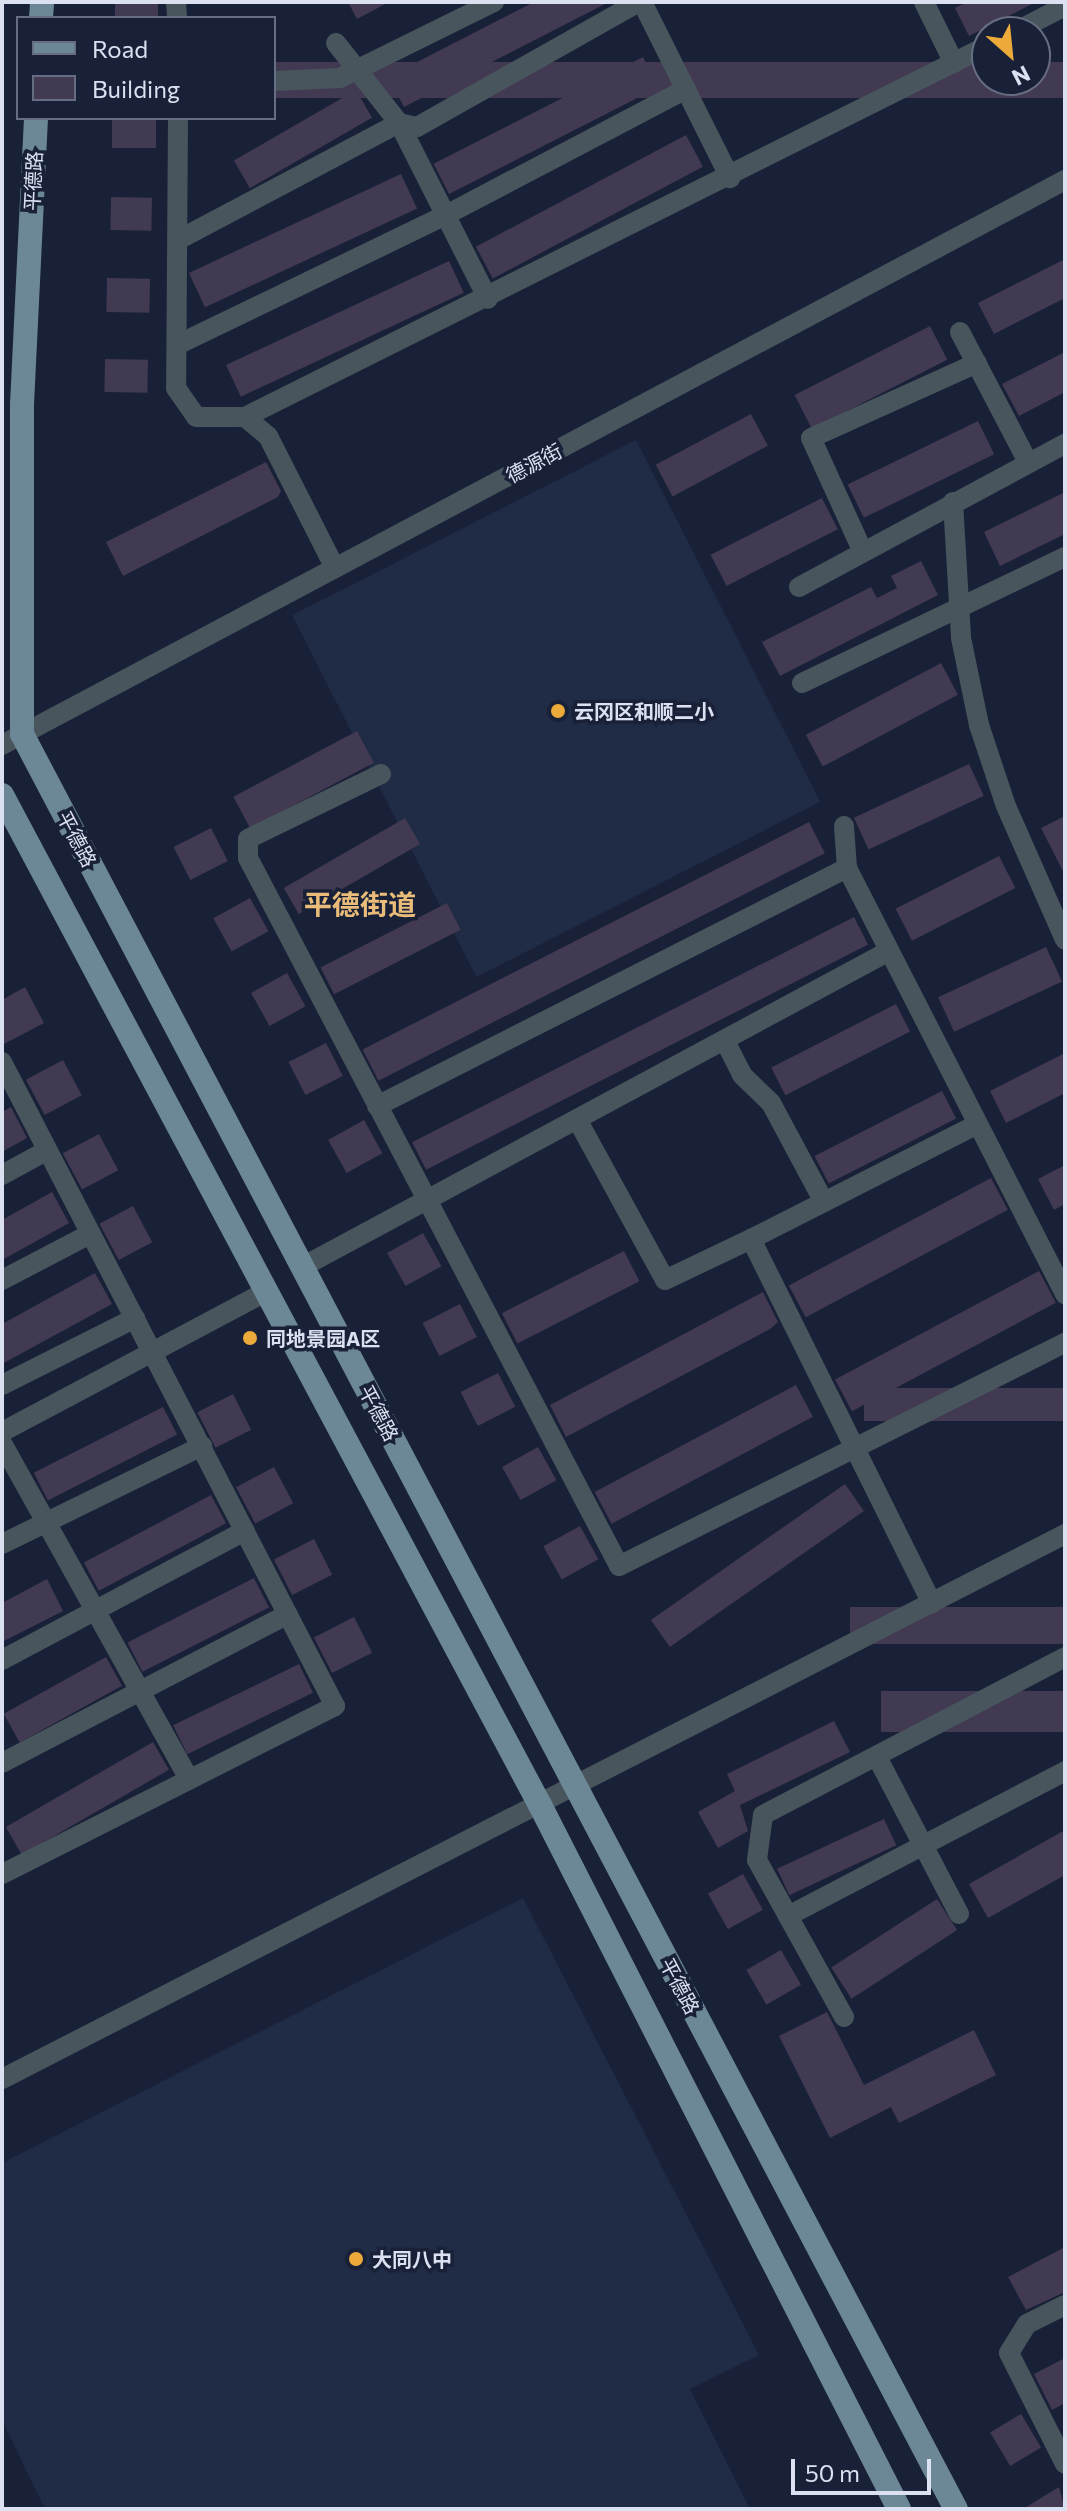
<!DOCTYPE html>
<meta charset="utf-8">
<style>
body{margin:0}
#map{position:relative;width:1067px;height:2511px;overflow:hidden;background:#192138;font-family:Commissioner,"Noto Sans SC",sans-serif}
div>[style]{position:absolute}
[style*='--x']{left:calc(var(--x)*1px);top:calc(var(--y)*1px);width:calc(var(--w)*1px);rotate:calc(var(--a)*1deg)}
.built>*{inset:0;background:#202b46;transform-origin:0 0}
.building>*{inset:0;background:#423952;transform-origin:0 0}
.minor>*{height:20px;margin:-10px;padding:0 10px;transform-origin:10px;border-radius:10px;background:#48555c}
.major>*{height:24px;margin:-12px;padding:0 12px;transform-origin:12px;border-radius:12px;background:#6c8796}
.dots>*{width:22px;height:22px;translate:-50% -50%;box-sizing:border-box;border:4px solid #192138;border-radius:50%}
span{translate:-50% -50%;white-space:nowrap;text-align:center;line-height:1.15;-webkit-text-stroke:7px #192138;paint-order:stroke}
.street-label{font-size:20px;color:#dbe1f1}
.poi-label{font-size:20px;color:#dbe1f1;font-weight:700}
.left{translate:0 -50%;text-align:left}
.district-label{font-size:28px;color:#e9bc79;font-weight:700}
.frame{position:absolute;inset:0;border:4px solid #dbe1f1;pointer-events:none}
.legend{position:absolute;left:16px;top:16px;width:260px;height:104px;box-sizing:border-box;background:#192138;border:2px solid #676e82;margin:0;padding:10px 14px;list-style:none;font-size:24px;color:#dbe1f1}
.legend li{display:flex;align-items:center;gap:16px;height:40px}
.legend b{width:40px;border:2px solid #676e82}
.north{position:absolute;left:971px;top:16px;width:80px;height:80px;box-sizing:border-box;background:#192138;border:2px solid #676e82;border-radius:50%;rotate:153deg;font-size:22px;font-weight:700;line-height:32px;text-align:center;color:#dbe1f1}
.north::after{content:'';display:block;margin:auto;width:28px;height:36px;background:#ebaa39;clip-path:polygon(50% 0,100% 100%,50% 72%,0 100%)}
.scale{position:absolute;left:791px;top:2459px;width:140px;height:36px;box-sizing:border-box;border:4px solid #dbe1f1;border-top:0;padding-left:10px;font-size:24px;line-height:28px;white-space:nowrap;color:#dbe1f1;-webkit-text-stroke:6px #192138;paint-order:stroke}
</style>
<div id="map">
<div class="built">
<i style="left:636px;top:440px;width:406px;height:386px;rotate:63deg"></i>
<i style="clip-path:polygon(523px 1898px,759px 2355px,690px 2389px,750px 2509px,45px 2509px,2px 2420px,2px 2163px)"></i>
</div>
<div class="building">
<i style="left:115px;top:2px;width:43px;height:16px"></i>
<i style="clip-path:polygon(348px 2px,389px 2px,357px 19px)"></i>
<i style="clip-path:polygon(534px 2px,609px 2px,404px 107px,388px 77px)"></i>
<i style="clip-path:polygon(967px 2px,1036px 2px,969px 36px,955px 8px)"></i>
<i style="left:643px;top:57px;width:34px;height:235px;rotate:63deg"></i>
<i style="left:1065px;top:62px;width:36px;height:867px;rotate:90deg"></i>
<i style="left:356px;top:90px;width:32px;height:141px;rotate:60deg"></i>
<i style="left:112px;top:118px;width:44px;height:30px"></i>
<i style="left:686px;top:135px;width:36px;height:238px;rotate:62deg"></i>
<i style="left:401px;top:174px;width:38px;height:234px;rotate:65deg"></i>
<i style="left:111px;top:197px;width:41px;height:33px;rotate:1deg"></i>
<i style="clip-path:polygon(1065px 259px,1065px 298px,994px 334px,978px 303px)"></i>
<i style="left:449px;top:261px;width:35px;height:246px;rotate:65deg"></i>
<i style="left:107px;top:278px;width:43px;height:34px;rotate:1deg"></i>
<i style="left:930px;top:326px;width:38px;height:152px;rotate:63deg"></i>
<i style="clip-path:polygon(1065px 352px,1065px 392px,1019px 416px,1002px 384px)"></i>
<i style="left:105px;top:359px;width:43px;height:33px;rotate:1deg"></i>
<i style="left:751px;top:414px;width:36px;height:108px;rotate:62deg"></i>
<i style="left:978px;top:421px;width:37px;height:145px;rotate:64deg"></i>
<i style="clip-path:polygon(266px 462px,281px 491px,278px 497px,123px 576px,106px 542px)"></i>
<i style="clip-path:polygon(1065px 492px,1065px 534px,1000px 566px,984px 532px)"></i>
<i style="left:822px;top:498px;width:35px;height:125px;rotate:63deg"></i>
<i style="clip-path:polygon(921px 561px,938px 595px,780px 676px,762px 642px,871px 587px,877px 598px,897px 588px,891px 576px)"></i>
<i style="left:941px;top:663px;width:36px;height:153px;rotate:62deg"></i>
<i style="left:357px;top:731px;width:36px;height:140px;rotate:62deg"></i>
<i style="left:969px;top:764px;width:35px;height:127px;rotate:65deg"></i>
<i style="clip-path:polygon(1065px 816px,1065px 875px,1041px 828px)"></i>
<i style="left:405px;top:818px;width:30px;height:140px;rotate:60deg"></i>
<i style="left:809px;top:822px;width:35px;height:501px;rotate:63deg"></i>
<i style="left:211px;top:828px;width:37px;height:42px;rotate:63deg"></i>
<i style="left:999px;top:856px;width:36px;height:116px;rotate:63deg"></i>
<i style="left:250px;top:898px;width:38px;height:42px;rotate:61deg"></i>
<i style="left:447px;top:903px;width:30px;height:142px;rotate:63deg"></i>
<i style="left:854px;top:917px;width:31px;height:496px;rotate:63deg"></i>
<i style="left:1046px;top:947px;width:38px;height:119px;rotate:65deg"></i>
<i style="left:287px;top:973px;width:38px;height:41px;rotate:61deg"></i>
<i style="clip-path:polygon(25px 987px,44px 1023px,2px 1045px,2px 1000px)"></i>
<i style="left:896px;top:1004px;width:31px;height:140px;rotate:63deg"></i>
<i style="left:326px;top:1043px;width:37px;height:42px;rotate:63deg"></i>
<i style="clip-path:polygon(1065px 1053px,1065px 1093px,1006px 1123px,990px 1091px)"></i>
<i style="left:63px;top:1060px;width:40px;height:42px;rotate:62deg"></i>
<i style="left:942px;top:1091px;width:31px;height:143px;rotate:63deg"></i>
<i style="clip-path:polygon(11px 1107px,27px 1138px,2px 1152px,2px 1112px)"></i>
<i style="left:364px;top:1120px;width:38px;height:41px;rotate:61deg"></i>
<i style="left:99px;top:1134px;width:41px;height:41px;rotate:62deg"></i>
<i style="clip-path:polygon(1065px 1165px,1065px 1204px,1054px 1210px,1038px 1179px)"></i>
<i style="left:991px;top:1178px;width:36px;height:229px;rotate:62deg"></i>
<i style="clip-path:polygon(52px 1192px,69px 1223px,2px 1260px,2px 1220px)"></i>
<i style="left:133px;top:1206px;width:41px;height:38px;rotate:62deg"></i>
<i style="left:423px;top:1233px;width:38px;height:41px;rotate:61deg"></i>
<i style="left:624px;top:1251px;width:34px;height:137px;rotate:63deg"></i>
<i style="left:1039px;top:1271px;width:36px;height:231px;rotate:62deg"></i>
<i style="clip-path:polygon(95px 1273px,112px 1304px,2px 1364px,2px 1324px)"></i>
<i style="clip-path:polygon(763px 1292px,778px 1322px,770px 1329px,566px 1437px,550px 1405px)"></i>
<i style="left:460px;top:1304px;width:37px;height:42px;rotate:63deg"></i>
<i style="left:498px;top:1373px;width:38px;height:42px;rotate:63deg"></i>
<i style="left:796px;top:1385px;width:36px;height:228px;rotate:62deg"></i>
<i style="left:1065px;top:1388px;width:33px;height:201px;rotate:90deg"></i>
<i style="left:233px;top:1394px;width:40px;height:40px;rotate:63deg"></i>
<i style="left:163px;top:1407px;width:31px;height:145px;rotate:63deg"></i>
<i style="left:538px;top:1447px;width:38px;height:41px;rotate:61deg"></i>
<i style="left:274px;top:1467px;width:41px;height:43px;rotate:62deg"></i>
<i style="left:845px;top:1484px;width:33px;height:237px;rotate:55deg"></i>
<i style="left:211px;top:1495px;width:32px;height:144px;rotate:62deg"></i>
<i style="left:580px;top:1526px;width:38px;height:42px;rotate:61deg"></i>
<i style="left:314px;top:1539px;width:40px;height:45px;rotate:63deg"></i>
<i style="left:254px;top:1578px;width:33px;height:142px;rotate:63deg"></i>
<i style="clip-path:polygon(47px 1579px,63px 1611px,2px 1642px,2px 1603px)"></i>
<i style="left:1065px;top:1607px;width:37px;height:215px;rotate:90deg"></i>
<i style="left:354px;top:1617px;width:40px;height:45px;rotate:63deg"></i>
<i style="left:106px;top:1657px;width:33px;height:117px;rotate:61deg"></i>
<i style="left:299px;top:1664px;width:32px;height:140px;rotate:64deg"></i>
<i style="left:1065px;top:1691px;width:41px;height:184px;rotate:90deg"></i>
<i style="clip-path:polygon(834px 1721px,850px 1752px,740px 1805px,748px 1831px,718px 1848px,698px 1812px,735px 1791px,727px 1774px)"></i>
<i style="left:153px;top:1742px;width:32px;height:170px;rotate:60deg"></i>
<i style="left:884px;top:1819px;width:29px;height:118px;rotate:65deg"></i>
<i style="clip-path:polygon(1065px 1830px,1065px 1875px,988px 1918px,969px 1884px)"></i>
<i style="left:743px;top:1874px;width:41px;height:40px;rotate:61deg"></i>
<i style="left:937px;top:1899px;width:37px;height:126px;rotate:57deg"></i>
<i style="left:781px;top:1950px;width:40px;height:40px;rotate:60deg"></i>
<i style="clip-path:polygon(827px 2012px,864px 2085px,974px 2030px,996px 2075px,899px 2123px,891px 2107px,830px 2138px,779px 2036px)"></i>
<i style="clip-path:polygon(1065px 2247px,1065px 2292px,1026px 2310px,1008px 2277px)"></i>
<i style="clip-path:polygon(1065px 2358px,1065px 2403px,1052px 2410px,1034px 2374px)"></i>
<i style="left:1021px;top:2414px;width:39px;height:36px;rotate:59deg"></i>
<i style="clip-path:polygon(1059px 2487px,1065px 2509px,1023px 2509px)"></i>
</div>
<div class="minor">
<i style="--x:176;--y:2;--w:16;--a:86"></i>
<i style="--x:642;--y:2;--w:197;--a:63.4"></i>
<i style="--x:924;--y:2;--w:68;--a:63.8"></i>
<i style="--x:1015;--y:32;--w:56;--a:-27.5"></i>
<i style="--x:336;--y:43;--w:102;--a:51.8"></i>
<i style="--x:399;--y:123;--w:197;--a:63.2"></i>
<i style="--x:274;--y:81;--w:66;--a:-2.6"></i>
<i style="--x:340;--y:78;--w:172;--a:-26.3"></i>
<i style="--x:178;--y:118;--w:270;--a:90.4"></i>
<i style="--x:176;--y:388;--w:35;--a:55"></i>
<i style="--x:196;--y:417;--w:49;--a:0"></i>
<i style="--x:245;--y:417;--w:830;--a:-26.57"></i>
<i style="--x:178;--y:240;--w:250;--a:-27.9"></i>
<i style="--x:399;--y:123;--w:18;--a:13"></i>
<i style="--x:417;--y:127;--w:255;--a:-29.4"></i>
<i style="--x:960;--y:332;--w:147;--a:62.4"></i>
<i style="--x:177;--y:345;--w:299;--a:-25.8"></i>
<i style="--x:446;--y:215;--w:271;--a:-27.7"></i>
<i style="--x:245;--y:417;--w:30;--a:40"></i>
<i style="--x:268;--y:436;--w:148;--a:63.1"></i>
<i style="--x:953;--y:502;--w:136;--a:86.6"></i>
<i style="--x:961;--y:638;--w:89;--a:78.3"></i>
<i style="--x:979;--y:725;--w:85;--a:71.6"></i>
<i style="--x:1006;--y:806;--w:146;--a:66.2"></i>
<i style="--x:863;--y:552;--w:125;--a:-114.5"></i>
<i style="--x:811;--y:438;--w:182;--a:-24.3"></i>
<i style="--x:799;--y:587;--w:302;--a:-28.3"></i>
<i style="--x:802;--y:683;--w:292;--a:-25.6"></i>
<i style="--x:2;--y:745;--w:1204;--a:-27.99"></i>
<i style="--x:381;--y:774;--w:148;--a:154"></i>
<i style="--x:248;--y:839;--w:19;--a:90"></i>
<i style="--x:248;--y:858;--w:799;--a:62.34"></i>
<i style="--x:619;--y:1566;--w:499;--a:-26.6"></i>
<i style="--x:844;--y:826;--w:42;--a:85.9"></i>
<i style="--x:847;--y:868;--w:479;--a:62.9"></i>
<i style="--x:725;--y:1041;--w:38;--a:63"></i>
<i style="--x:742;--y:1075;--w:40;--a:44"></i>
<i style="--x:771;--y:1103;--w:112;--a:61.8"></i>
<i style="--x:2;--y:1062;--w:725;--a:62.66"></i>
<i style="--x:335;--y:1706;--w:373;--a:153.2"></i>
<i style="--x:377;--y:1106;--w:527;--a:-26.86"></i>
<i style="--x:578;--y:1121;--w:181;--a:61.3"></i>
<i style="--x:665;--y:1280;--w:95;--a:-25.5"></i>
<i style="--x:751;--y:1239;--w:407;--a:63.6"></i>
<i style="--x:2;--y:1175;--w:50;--a:-28.6"></i>
<i style="--x:751;--y:1239;--w:254;--a:-26.9"></i>
<i style="--x:302;--y:1267;--w:667;--a:-28.29"></i>
<i style="--x:2;--y:1280;--w:99;--a:-27.6"></i>
<i style="--x:2;--y:1385;--w:149;--a:-26.7"></i>
<i style="--x:2;--y:1432;--w:298;--a:-28"></i>
<i style="--x:2;--y:1443;--w:385;--a:60.9"></i>
<i style="--x:2;--y:1544;--w:223;--a:-26.1"></i>
<i style="--x:2;--y:1660;--w:275;--a:-28"></i>
<i style="--x:877;--y:1757;--w:177;--a:62.4"></i>
<i style="--x:2;--y:1763;--w:322;--a:-27.5"></i>
<i style="--x:788;--y:1916;--w:313;--a:-27.6"></i>
<i style="--x:844;--y:2017;--w:179;--a:-119"></i>
<i style="--x:757;--y:1860;--w:45;--a:-82.4"></i>
<i style="--x:763;--y:1815;--w:341;--a:-27.6"></i>
<i style="--x:2;--y:2079;--w:1195;--a:-27.14"></i>
<i style="--x:1065;--y:2305;--w:42;--a:153.4"></i>
<i style="--x:1027;--y:2324;--w:34;--a:122"></i>
<i style="--x:1009;--y:2353;--w:124;--a:63.2"></i>
</div>
<div class="major">
<i style="--x:41;--y:18;--w:16;--a:-86"></i>
<i style="--x:36;--y:118;--w:287;--a:92.8"></i>
<i style="--x:22;--y:405;--w:329;--a:90"></i>
<i style="--x:22;--y:734;--w:2006;--a:62.25"></i>
<i style="--x:2;--y:795;--w:1144;--a:61.96"></i>
<i style="--x:540;--y:1805;--w:790;--a:62.98"></i>
</div>
<div class="dots">
<i style="left:558px;top:711px;background:#ebaa39"></i>
<i style="left:250px;top:1338px;background:#ebaa39"></i>
<i style="left:356px;top:2259px;background:#ebaa39"></i>
</div>
<div class="street-label">
<span style="left:33px;top:181px;rotate:-87deg">平德路</span>
<span style="left:534px;top:463px;rotate:-28deg">德源街</span>
<span style="left:77px;top:839px;rotate:62deg">平德路</span>
<span style="left:379px;top:1413px;rotate:62deg">平德路</span>
<span style="left:680px;top:1986px;rotate:62deg">平德路</span>
</div>
<div class="poi-label">
<span class="left" style="left:574px;top:711px">云冈区和顺二小</span>
<span class="left" style="left:266px;top:1338px">同地景园A区</span>
<span class="left" style="left:372px;top:2259px">大同八中</span>
</div>
<div class="district-label">
<span style="left:360px;top:904px">平德街道</span>
</div>
<div class="frame"></div>
<ul class="legend">
<li><b style="height:10px;background:#6c8796"></b>Road</li>
<li><b style="height:22px;background:#423952"></b>Building</li>
</ul>
<div class="north">N</div>
<div class="scale">50 m</div>
</div>
